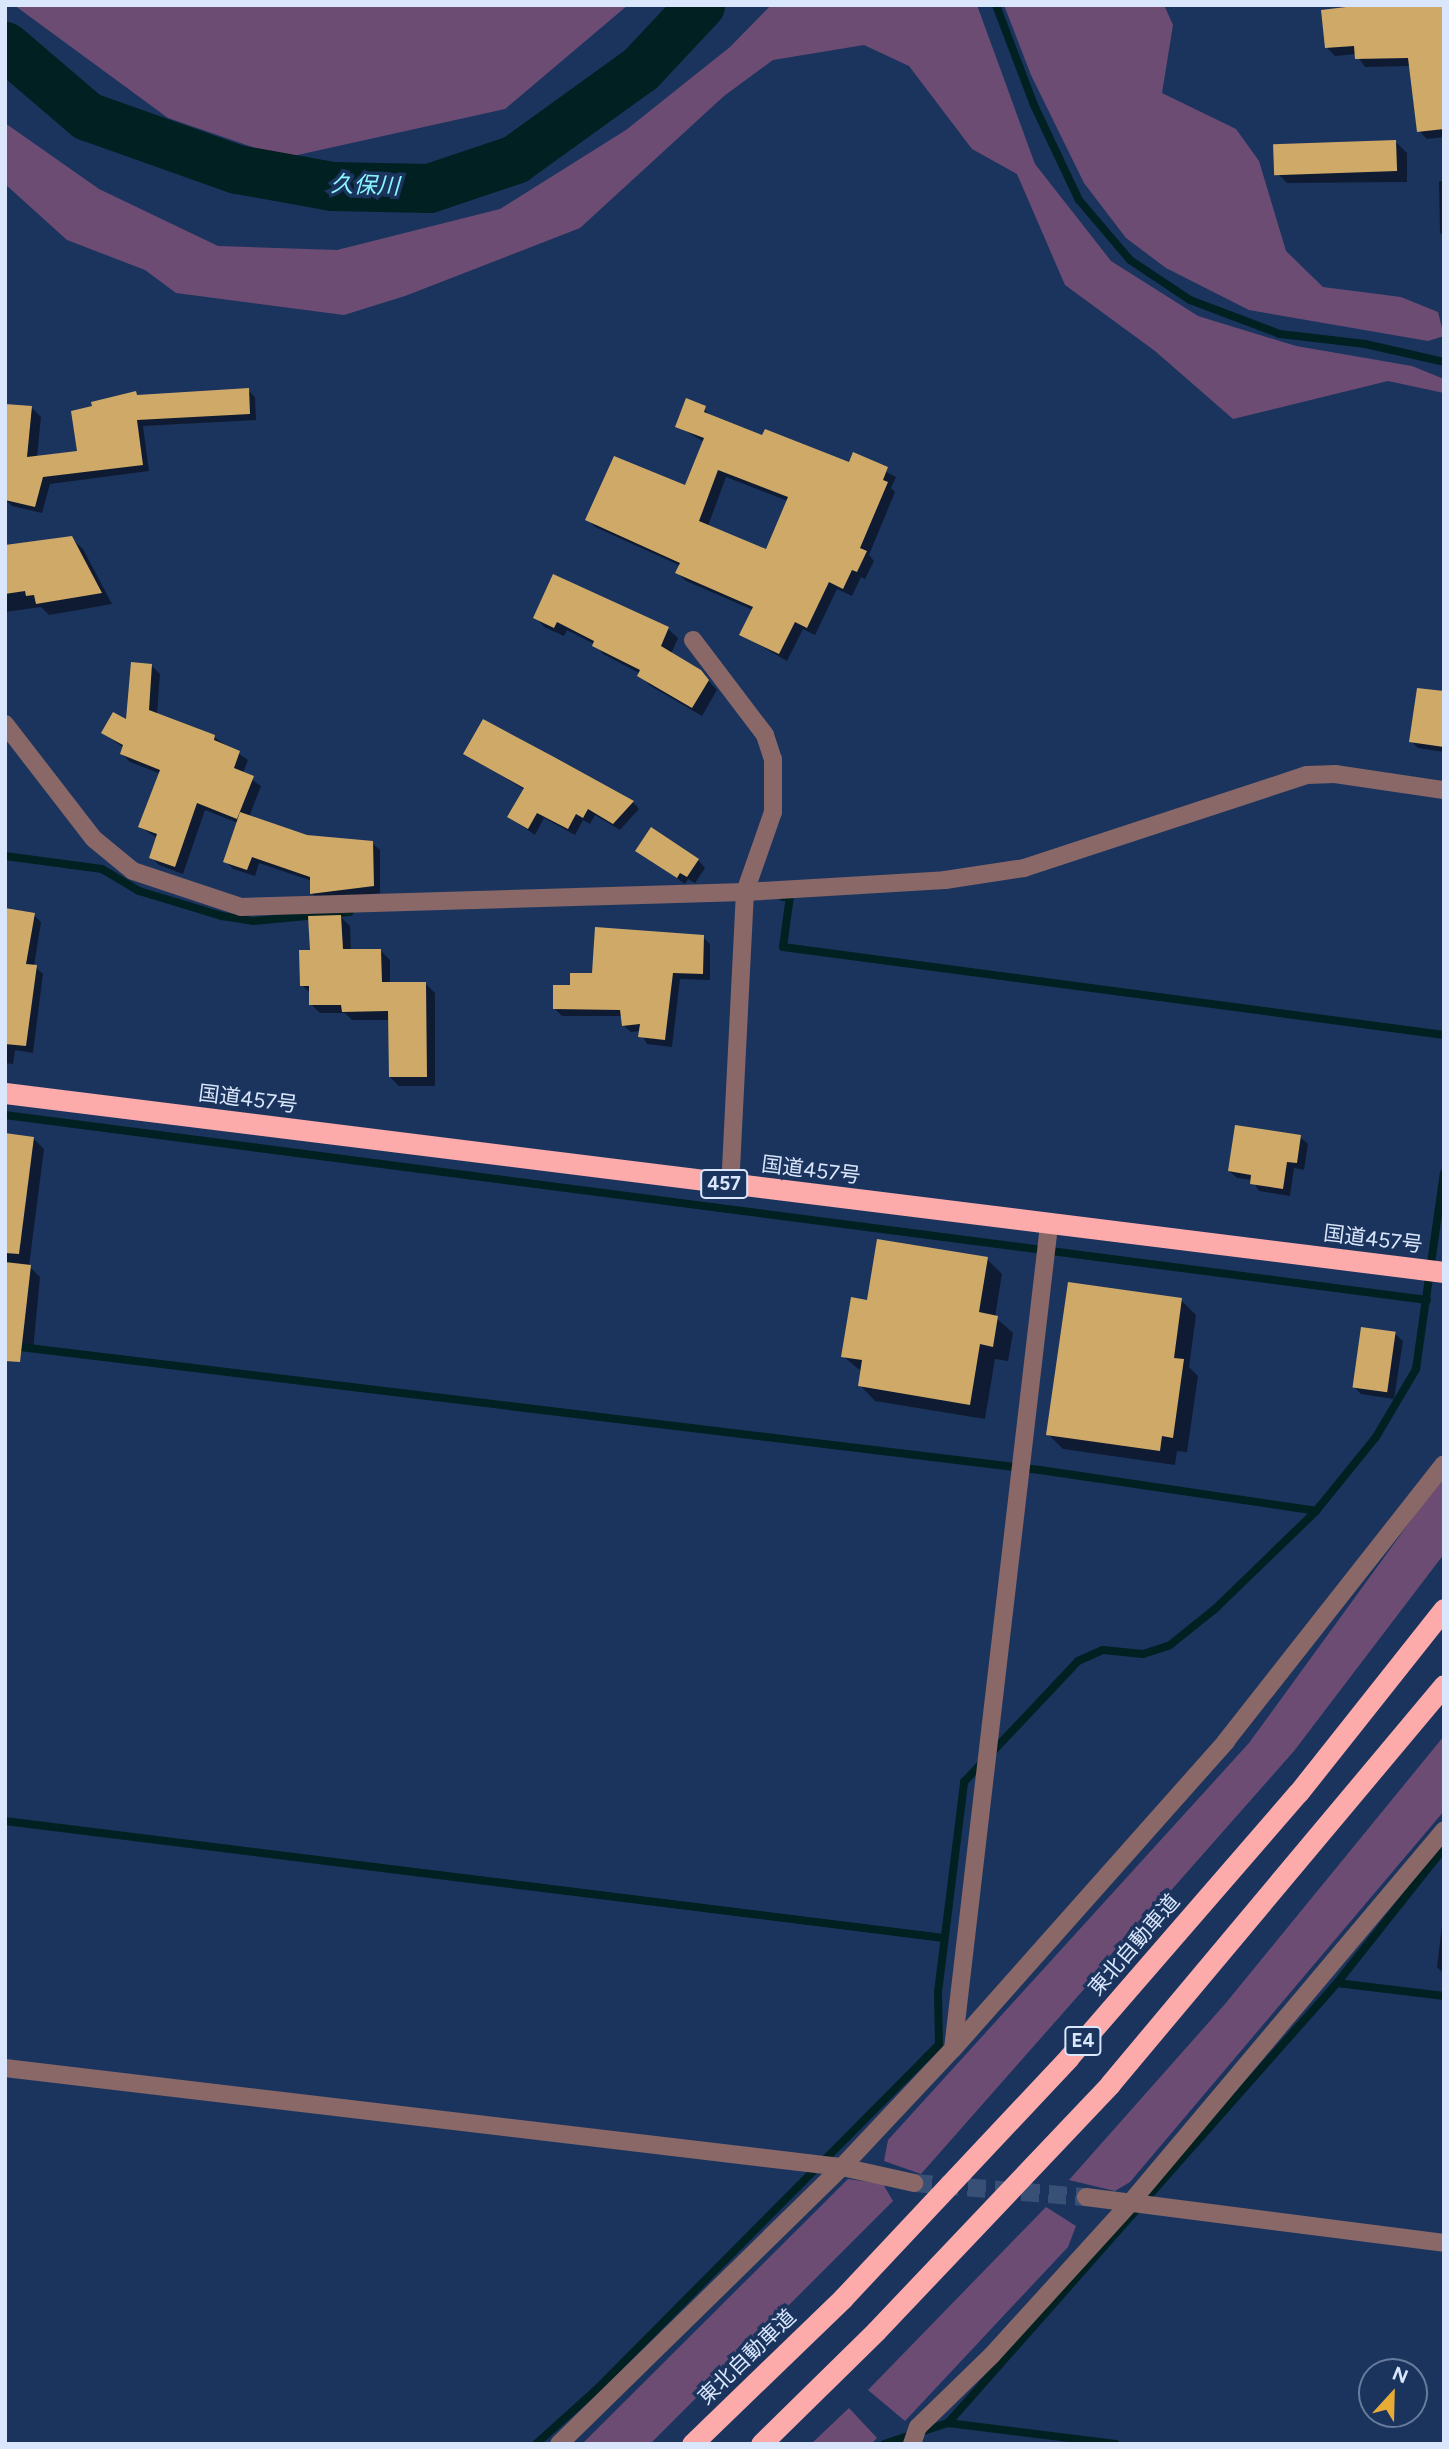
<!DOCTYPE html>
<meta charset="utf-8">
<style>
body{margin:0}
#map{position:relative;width:1449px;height:2449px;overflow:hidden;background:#1b345e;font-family:Figtree,"Noto Sans JP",sans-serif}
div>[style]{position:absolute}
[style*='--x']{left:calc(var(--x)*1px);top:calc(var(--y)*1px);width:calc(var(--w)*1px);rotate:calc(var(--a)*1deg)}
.green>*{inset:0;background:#6d4c74}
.shadow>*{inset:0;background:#0007}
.stream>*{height:8px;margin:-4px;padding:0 4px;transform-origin:4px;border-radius:4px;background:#002021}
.river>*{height:49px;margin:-24.5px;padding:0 24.5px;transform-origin:24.5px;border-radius:24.5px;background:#002021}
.building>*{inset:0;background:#cfa967;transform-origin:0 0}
.street-tunnel>*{height:18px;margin-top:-9px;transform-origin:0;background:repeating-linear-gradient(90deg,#384f76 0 18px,transparent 0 27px)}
.street>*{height:18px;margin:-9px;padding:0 9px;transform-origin:9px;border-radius:9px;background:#896867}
.highway>*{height:21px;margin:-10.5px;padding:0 10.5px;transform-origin:10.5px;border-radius:10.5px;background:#fcabaa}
span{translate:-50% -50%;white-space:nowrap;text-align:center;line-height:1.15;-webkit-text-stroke:7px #1b345e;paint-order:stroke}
.shield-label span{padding:2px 5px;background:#1b345e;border:2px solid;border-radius:5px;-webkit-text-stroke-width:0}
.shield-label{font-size:19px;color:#d9e6fb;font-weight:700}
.street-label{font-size:21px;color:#d9e6fb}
.water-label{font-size:23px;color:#8bf7fd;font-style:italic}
.frame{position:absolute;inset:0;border:7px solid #d9e6fb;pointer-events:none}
.north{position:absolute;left:1358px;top:2358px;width:70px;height:70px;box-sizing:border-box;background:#1b345e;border:2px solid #677b9d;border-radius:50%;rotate:22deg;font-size:19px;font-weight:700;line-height:28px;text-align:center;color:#d9e6fb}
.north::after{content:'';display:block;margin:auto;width:24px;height:32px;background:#e7ac36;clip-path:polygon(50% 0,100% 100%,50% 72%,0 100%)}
</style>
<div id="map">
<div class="green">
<i style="clip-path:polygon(14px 5px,628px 5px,505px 109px,284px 158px,168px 118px)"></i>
<i style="clip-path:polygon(771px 5px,977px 5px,1035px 164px,1111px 261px,1198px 316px,1296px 346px,1412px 366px,1444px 379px,1444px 393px,1388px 381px,1233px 419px,1155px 351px,1065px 285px,1017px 174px,972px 149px,909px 66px,864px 45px,773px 60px,724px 96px,580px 228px,405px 296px,344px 315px,176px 293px,145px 270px,67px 240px,5px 184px,5px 123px,99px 189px,218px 246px,337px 250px,500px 209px,626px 130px,730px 47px)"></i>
<i style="clip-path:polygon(1004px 5px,1164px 5px,1173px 25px,1162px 93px,1236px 129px,1259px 161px,1286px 251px,1323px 287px,1401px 297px,1438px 312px,1444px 336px,1428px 341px,1249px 310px,1166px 268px,1126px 238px,1084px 183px,1031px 75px)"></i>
<i style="clip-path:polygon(1444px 1475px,1444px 1554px,1294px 1751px,921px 2174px,884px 2161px,888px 2140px,1249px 1743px)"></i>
<i style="clip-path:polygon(1444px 1736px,1444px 1811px,1130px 2182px,1115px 2191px,1069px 2180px,1225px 2004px)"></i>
<i style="clip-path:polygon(848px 2179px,883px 2184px,893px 2201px,650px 2444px,582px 2444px)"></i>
<i style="clip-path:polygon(1046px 2207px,1076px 2226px,1068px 2247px,905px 2421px,868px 2390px)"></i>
<i style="clip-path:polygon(849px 2408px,877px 2438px,871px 2444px,811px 2444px)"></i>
</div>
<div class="shadow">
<i style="clip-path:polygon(1444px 5px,1444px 137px,1427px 139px,1419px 131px,1411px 66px,1365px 67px,1356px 54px,1335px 56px,1327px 48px)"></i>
<i style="clip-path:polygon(1396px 142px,1407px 153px,1407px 182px,1287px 183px,1275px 171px)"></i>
<i style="clip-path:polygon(1439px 181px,1444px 181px,1444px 237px,1440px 233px)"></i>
<i style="clip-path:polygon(248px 390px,255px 397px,256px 420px,143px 426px,149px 471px,50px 484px,42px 513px,12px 506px,5px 499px,32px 408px,41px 417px,37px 457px,79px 452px,135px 393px,139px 397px)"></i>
<i style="clip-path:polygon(evenodd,702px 406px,711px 417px,763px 437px,850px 465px,854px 455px,896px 477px,891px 488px,895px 492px,869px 555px,874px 561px,865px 579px,861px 577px,852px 596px,837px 589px,815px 635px,803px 629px,787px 661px,741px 635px,753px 610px,686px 581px,677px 573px,681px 566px,595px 527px,587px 519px,686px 487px,704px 442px,677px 426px,702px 406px,726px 477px,788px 501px,767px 551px,708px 526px,726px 477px)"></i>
<i style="clip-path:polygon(71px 538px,83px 549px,112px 604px,49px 615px,41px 607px,5px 612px,5px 546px)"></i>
<i style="clip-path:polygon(554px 576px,668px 629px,678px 638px,671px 654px,700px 671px,717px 690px,702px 716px,649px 685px,641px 674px,603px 654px,594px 644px,567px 630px,564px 636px,544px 627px,535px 617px)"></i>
<i style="clip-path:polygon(152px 666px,160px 674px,157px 714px,214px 737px,248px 760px,243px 773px,261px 786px,249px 817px,307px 837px,372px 843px,380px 850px,380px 893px,319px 900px,311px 893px,312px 881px,259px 863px,255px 876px,233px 869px,225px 861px,238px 823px,205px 810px,183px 874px,159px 865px,151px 857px,157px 838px,140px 827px,161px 774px,130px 762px,122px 754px,124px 748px,103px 733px,128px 722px)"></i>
<i style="clip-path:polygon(1444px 693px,1444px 752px,1418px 748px,1411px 741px)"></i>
<i style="clip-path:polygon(465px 754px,633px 802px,639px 809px,620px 830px,595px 815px,590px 824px,583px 820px,575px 835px,544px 818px,535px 835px,509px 817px,525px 790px)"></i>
<i style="clip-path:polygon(638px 850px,698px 860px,705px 868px,695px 883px,688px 879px,685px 884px)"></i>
<i style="clip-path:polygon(5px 910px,34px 915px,41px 922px,34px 966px,43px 974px,33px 1053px,15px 1050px,13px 1064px,5px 1063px)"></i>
<i style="clip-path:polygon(341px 917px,350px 926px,351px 951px,381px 951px,390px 960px,390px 984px,426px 984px,435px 993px,435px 1086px,399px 1086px,390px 1077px,390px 1020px,352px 1020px,345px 1013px,320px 1013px,311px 1004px,311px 994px,302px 985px,311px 951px)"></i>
<i style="clip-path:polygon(703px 937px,710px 944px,710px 980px,680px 979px,672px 1047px,647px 1044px,640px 1031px,631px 1032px,623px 1025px,623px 1016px,562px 1016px,555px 1009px,572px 987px,594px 975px)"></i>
<i style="clip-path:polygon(5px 1135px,33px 1138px,44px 1149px,29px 1266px,40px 1277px,33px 1351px,5px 1348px)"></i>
<i style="clip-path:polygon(1300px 1137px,1308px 1144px,1304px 1170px,1294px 1168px,1290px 1196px,1259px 1191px,1252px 1180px,1237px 1178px,1229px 1171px)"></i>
<i style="clip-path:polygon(987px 1259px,1002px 1274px,995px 1317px,1013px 1333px,1008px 1361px,995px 1359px,985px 1419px,875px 1401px,860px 1385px,862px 1372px,843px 1356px,868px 1302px)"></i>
<i style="clip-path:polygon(1181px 1300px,1196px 1315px,1189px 1367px,1198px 1376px,1187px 1452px,1177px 1451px,1175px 1465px,1063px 1449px,1048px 1434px)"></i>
<i style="clip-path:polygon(1395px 1334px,1403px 1341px,1394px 1399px,1361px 1394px,1354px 1387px)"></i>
<i style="clip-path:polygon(1444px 1908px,1444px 1974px,1437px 1967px)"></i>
</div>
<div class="stream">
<i style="--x:996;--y:5;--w:107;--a:69.2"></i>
<i style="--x:1034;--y:105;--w:105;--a:64.7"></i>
<i style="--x:1079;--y:200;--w:79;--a:49.6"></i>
<i style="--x:1130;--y:260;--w:72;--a:33.7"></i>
<i style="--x:1190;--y:300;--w:96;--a:20.7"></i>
<i style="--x:1280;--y:334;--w:86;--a:6.7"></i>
<i style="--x:1365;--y:344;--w:81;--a:12.8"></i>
<i style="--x:5;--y:856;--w:98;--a:7.6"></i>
<i style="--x:102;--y:869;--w:43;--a:30.7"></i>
<i style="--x:139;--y:891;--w:87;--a:16.8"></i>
<i style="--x:222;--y:916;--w:31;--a:9"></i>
<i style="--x:253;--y:921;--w:97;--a:-5.3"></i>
<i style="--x:783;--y:897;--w:7;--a:-8"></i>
<i style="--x:790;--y:896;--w:51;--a:97.8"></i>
<i style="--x:783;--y:947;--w:667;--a:7.58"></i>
<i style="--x:5;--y:1115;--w:1434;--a:7.41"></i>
<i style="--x:12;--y:1346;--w:1035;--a:6.88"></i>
<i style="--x:1040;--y:1470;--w:279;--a:8.4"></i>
<i style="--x:5;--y:1821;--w:946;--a:7.1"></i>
<i style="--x:1337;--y:1983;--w:172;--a:-51.6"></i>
<i style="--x:948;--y:2423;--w:587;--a:-48.52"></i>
<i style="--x:1337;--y:1983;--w:108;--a:6.9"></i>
<i style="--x:536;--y:2444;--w:81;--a:-42"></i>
<i style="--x:596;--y:2390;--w:486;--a:-45.2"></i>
<i style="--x:939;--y:2045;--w:53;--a:-91.1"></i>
<i style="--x:938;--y:1992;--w:212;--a:-82.9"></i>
<i style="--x:964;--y:1782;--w:166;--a:-46.7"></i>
<i style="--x:1078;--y:1661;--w:27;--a:-24"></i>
<i style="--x:1103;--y:1650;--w:40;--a:5.7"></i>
<i style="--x:1143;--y:1654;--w:28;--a:-18"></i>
<i style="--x:1170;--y:1645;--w:59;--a:-38.8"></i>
<i style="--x:1216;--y:1608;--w:139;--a:-44.1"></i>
<i style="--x:1316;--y:1511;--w:95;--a:-51"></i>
<i style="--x:1376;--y:1437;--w:79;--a:-59.5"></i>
<i style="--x:1416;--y:1369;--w:198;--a:-81.9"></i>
<i style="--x:884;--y:2444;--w:67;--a:-18.2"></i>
<i style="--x:948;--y:2423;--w:169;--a:7.1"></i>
</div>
<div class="river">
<i style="--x:5;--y:46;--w:108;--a:40.5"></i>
<i style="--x:87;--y:116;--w:159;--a:19.5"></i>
<i style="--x:237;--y:169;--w:97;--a:10.1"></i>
<i style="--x:332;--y:186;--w:97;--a:1.2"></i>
<i style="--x:429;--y:188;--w:91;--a:-18.6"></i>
<i style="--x:515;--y:159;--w:154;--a:-35.8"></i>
<i style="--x:640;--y:69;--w:88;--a:-46.8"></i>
</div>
<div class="building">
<i style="clip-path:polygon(1363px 5px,1444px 5px,1444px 129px,1417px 132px,1408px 58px,1355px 59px,1354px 46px,1325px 48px,1321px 10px)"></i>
<i style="left:1396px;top:140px;width:31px;height:123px;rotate:88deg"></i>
<i style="clip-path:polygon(249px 388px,250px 414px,137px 420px,143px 465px,43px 477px,35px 507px,5px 500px,5px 404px,32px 406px,27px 457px,77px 451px,71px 411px,92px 406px,91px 402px,136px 391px,137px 395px)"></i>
<i style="clip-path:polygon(evenodd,686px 398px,706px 406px,704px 412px,762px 435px,765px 429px,849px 462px,853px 452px,888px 467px,883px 480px,888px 482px,860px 548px,867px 551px,857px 572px,852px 570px,843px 589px,829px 582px,807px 628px,795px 622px,779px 654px,739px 635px,753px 607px,675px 573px,680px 563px,585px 520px,614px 456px,685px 485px,704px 438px,675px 427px,686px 398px,718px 470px,788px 497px,766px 549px,699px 521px,718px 470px)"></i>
<i style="clip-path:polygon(72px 536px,102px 593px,36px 604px,34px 595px,26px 596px,25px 591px,5px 594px,5px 545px)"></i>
<i style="clip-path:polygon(553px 574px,669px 627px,661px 646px,701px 670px,709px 680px,692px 708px,637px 676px,640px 670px,592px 646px,594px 641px,557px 622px,554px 628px,533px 618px)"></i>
<i style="clip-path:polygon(131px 662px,152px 664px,149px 710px,215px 735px,214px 740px,240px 751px,234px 768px,254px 776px,237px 819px,197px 803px,175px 867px,149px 858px,157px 834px,138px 827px,160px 770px,120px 754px,123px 745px,101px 733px,113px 712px,126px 719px)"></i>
<i style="clip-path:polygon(1417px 688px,1444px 691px,1444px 747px,1409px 742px)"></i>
<i style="clip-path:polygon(483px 719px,554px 757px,634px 801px,613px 824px,588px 809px,583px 818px,576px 814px,568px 829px,537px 813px,528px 829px,507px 817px,524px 788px,463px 754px)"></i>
<i style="clip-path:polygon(240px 812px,307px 835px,373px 841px,374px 886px,310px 894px,310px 877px,252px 857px,247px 870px,223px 862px)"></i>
<i style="clip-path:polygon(651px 827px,699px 859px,687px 877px,680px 873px,677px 878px,635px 851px)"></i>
<i style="clip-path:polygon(5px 908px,35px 913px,26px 964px,37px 965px,26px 1046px,5px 1044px)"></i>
<i style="clip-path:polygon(341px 915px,343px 949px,381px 949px,382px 982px,426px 982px,427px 1077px,389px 1077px,388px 1011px,342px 1012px,341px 1005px,309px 1005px,309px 986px,300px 986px,299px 950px,310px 950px,308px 916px)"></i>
<i style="clip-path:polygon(595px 927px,704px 935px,703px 974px,673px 973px,665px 1040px,638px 1037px,640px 1024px,622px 1026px,620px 1010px,553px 1009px,553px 985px,570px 985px,570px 973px,592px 973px)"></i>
<i style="clip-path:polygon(1235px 1125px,1301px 1135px,1297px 1163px,1287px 1162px,1283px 1189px,1250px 1184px,1251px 1175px,1228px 1171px)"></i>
<i style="clip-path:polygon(5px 1133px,34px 1137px,19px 1254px,5px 1253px)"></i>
<i style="clip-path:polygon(877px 1239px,988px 1257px,979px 1312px,998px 1316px,993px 1347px,980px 1344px,970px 1405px,858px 1386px,862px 1360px,841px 1357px,851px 1297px,867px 1300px)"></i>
<i style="clip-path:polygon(5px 1262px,31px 1265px,20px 1362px,5px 1361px)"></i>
<i style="clip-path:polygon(1068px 1282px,1182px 1298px,1174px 1358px,1184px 1359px,1173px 1438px,1162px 1436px,1160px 1451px,1046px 1435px)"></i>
<i style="left:1361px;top:1327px;width:35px;height:61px;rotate:8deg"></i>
</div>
<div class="street-tunnel">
<i style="--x:914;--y:2183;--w:173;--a:4.7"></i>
</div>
<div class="street">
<i style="--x:693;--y:640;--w:119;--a:52.8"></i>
<i style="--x:765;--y:735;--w:25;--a:72"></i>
<i style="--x:773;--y:759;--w:53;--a:90"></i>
<i style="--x:773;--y:812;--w:85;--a:109.3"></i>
<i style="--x:745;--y:892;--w:292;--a:92.9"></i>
<i style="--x:5;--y:724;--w:145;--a:52.3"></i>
<i style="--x:94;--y:839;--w:50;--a:39.4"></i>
<i style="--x:133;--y:871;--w:114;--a:18.4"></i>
<i style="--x:241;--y:907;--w:504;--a:-1.7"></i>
<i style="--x:745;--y:892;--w:200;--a:-3.4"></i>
<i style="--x:945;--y:880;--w:80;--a:-8.6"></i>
<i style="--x:1024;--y:868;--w:298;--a:-18.2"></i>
<i style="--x:1307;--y:775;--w:28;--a:-2"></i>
<i style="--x:1335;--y:774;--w:110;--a:8.4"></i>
<i style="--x:953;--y:2049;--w:830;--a:-83.35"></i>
<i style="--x:5;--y:2068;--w:843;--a:6.75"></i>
<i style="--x:842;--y:2167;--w:74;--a:12.5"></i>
<i style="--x:1086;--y:2197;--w:361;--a:7.3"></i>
<i style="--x:559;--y:2444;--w:396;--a:-44.4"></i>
<i style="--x:842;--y:2167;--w:162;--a:-46.8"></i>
<i style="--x:953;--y:2049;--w:412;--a:-48.4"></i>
<i style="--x:1226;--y:1741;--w:352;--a:-51.8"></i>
<i style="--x:912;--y:2444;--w:18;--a:-71"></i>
<i style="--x:918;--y:2427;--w:103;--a:-44.2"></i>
<i style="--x:992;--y:2355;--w:207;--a:-47.7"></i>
<i style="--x:1131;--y:2202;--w:486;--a:-49.9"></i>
</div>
<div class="highway">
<i style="--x:5;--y:1093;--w:1450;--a:7.09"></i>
<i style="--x:692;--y:2444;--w:210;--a:-44"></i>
<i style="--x:843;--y:2298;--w:330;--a:-46.8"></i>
<i style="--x:1069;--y:2057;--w:349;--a:-49.1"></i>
<i style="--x:1298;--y:1793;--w:235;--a:-51.6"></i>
<i style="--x:761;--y:2444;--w:161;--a:-44.5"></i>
<i style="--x:876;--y:2331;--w:340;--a:-46.5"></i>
<i style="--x:1110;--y:2084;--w:520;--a:-50.07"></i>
</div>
<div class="shield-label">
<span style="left:724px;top:1184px">457</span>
<span style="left:1083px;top:2041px">E4</span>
</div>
<div class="street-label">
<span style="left:248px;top:1099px;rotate:7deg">国道457号</span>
<span style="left:811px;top:1170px;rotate:7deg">国道457号</span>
<span style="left:1373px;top:1239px;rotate:7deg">国道457号</span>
<span style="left:1134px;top:1945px;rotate:-49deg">東北自動車道</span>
<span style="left:747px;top:2357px;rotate:-44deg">東北自動車道</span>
</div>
<div class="water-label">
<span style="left:365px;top:185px;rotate:2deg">久保川</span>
</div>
<div class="frame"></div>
<div class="north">N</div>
</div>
